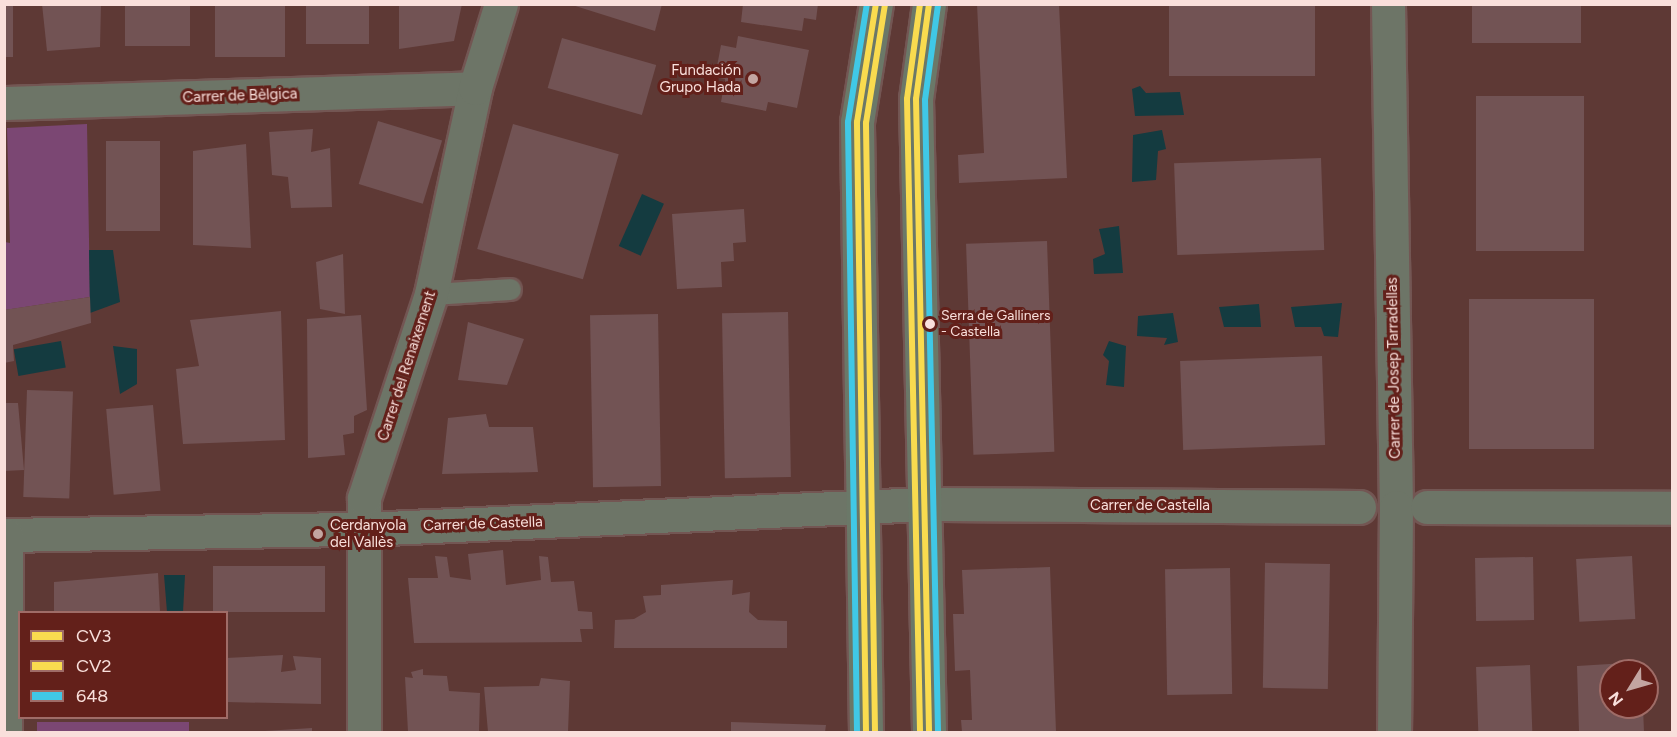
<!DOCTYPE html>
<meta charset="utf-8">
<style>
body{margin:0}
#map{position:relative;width:1677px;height:737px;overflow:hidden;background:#5e3935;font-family:Figtree,sans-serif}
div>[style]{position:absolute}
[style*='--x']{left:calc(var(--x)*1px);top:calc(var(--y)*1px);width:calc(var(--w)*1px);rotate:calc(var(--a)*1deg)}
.green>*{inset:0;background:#7b4773;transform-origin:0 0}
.water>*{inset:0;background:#143b40;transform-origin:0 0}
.building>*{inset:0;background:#725354;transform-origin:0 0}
.roads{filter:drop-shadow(2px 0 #735653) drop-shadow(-2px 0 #735653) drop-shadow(0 2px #735653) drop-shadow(0 -2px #735653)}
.lane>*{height:21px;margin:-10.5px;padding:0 10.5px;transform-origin:10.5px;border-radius:10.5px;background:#6d7567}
.street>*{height:33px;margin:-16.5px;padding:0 16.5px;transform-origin:16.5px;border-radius:16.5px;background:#6d7567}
.secondary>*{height:33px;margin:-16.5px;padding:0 16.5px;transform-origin:16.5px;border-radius:16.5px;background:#6b7868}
.bus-1>*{height:6px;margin:-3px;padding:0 3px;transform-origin:3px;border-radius:3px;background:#f9db4f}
.bus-2>*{height:6px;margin:-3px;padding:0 3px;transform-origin:3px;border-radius:3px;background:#f9db4f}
.bus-3>*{height:6px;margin:-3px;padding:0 3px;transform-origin:3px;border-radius:3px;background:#40c8e6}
.dots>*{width:16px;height:16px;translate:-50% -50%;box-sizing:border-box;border:3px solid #63201a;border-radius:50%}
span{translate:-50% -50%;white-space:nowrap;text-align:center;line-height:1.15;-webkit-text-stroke:6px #63201a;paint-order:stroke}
.bus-label{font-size:14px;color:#f9dfdb}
.left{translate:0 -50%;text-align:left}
.poi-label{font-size:15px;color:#f9dfdb}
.right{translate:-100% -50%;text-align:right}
.street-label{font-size:15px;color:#f9dfdb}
.frame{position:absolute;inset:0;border:6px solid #f9dfdb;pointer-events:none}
.legend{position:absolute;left:18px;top:611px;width:210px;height:108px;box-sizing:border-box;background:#63201a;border:2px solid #9f6c67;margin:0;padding:8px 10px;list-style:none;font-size:18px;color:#f9dfdb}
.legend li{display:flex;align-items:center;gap:12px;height:30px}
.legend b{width:30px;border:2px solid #9f6c67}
.north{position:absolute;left:1599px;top:659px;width:60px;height:60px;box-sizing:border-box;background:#63201a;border:2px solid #9f6c67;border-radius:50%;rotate:233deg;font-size:16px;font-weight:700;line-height:24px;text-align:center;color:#f9dfdb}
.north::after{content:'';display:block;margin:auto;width:21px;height:27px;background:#c3a5a1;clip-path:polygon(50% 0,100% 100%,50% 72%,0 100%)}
</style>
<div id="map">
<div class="green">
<i style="clip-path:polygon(87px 124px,90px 297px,5px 310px,5px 242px,10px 243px,7px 128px)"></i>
<i style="left:189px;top:722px;width:10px;height:152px;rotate:90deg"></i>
</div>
<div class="water">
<i style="clip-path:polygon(1140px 86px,1146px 93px,1180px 92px,1184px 115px,1135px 116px,1132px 89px)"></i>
<i style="clip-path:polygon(1162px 130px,1166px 149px,1158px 151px,1156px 180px,1132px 182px,1133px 135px)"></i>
<i style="left:642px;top:194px;width:24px;height:57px;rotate:24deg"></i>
<i style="clip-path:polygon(1119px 226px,1123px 273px,1094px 274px,1093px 259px,1105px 254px,1099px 229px)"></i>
<i style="clip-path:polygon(89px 250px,113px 250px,120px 302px,90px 313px)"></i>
<i style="clip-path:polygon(1342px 303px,1338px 337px,1324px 336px,1321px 327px,1295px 327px,1291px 307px)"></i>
<i style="clip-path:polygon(1259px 304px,1261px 327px,1224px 327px,1219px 307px)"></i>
<i style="clip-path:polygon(1173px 313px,1178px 342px,1164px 345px,1167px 338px,1137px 336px,1138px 316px)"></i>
<i style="left:61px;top:341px;width:27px;height:48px;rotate:80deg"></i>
<i style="clip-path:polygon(1109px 341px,1126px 346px,1124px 387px,1106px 385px,1109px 361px,1103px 355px)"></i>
<i style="clip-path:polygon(113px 346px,137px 349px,137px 384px,120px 394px)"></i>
<i style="clip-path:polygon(164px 575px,185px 575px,183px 612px,167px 612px)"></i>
</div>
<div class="building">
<i style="left:4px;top:4px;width:9px;height:53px"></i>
<i style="clip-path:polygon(42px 4px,101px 4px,100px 47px,47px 51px)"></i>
<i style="left:125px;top:4px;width:65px;height:42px"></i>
<i style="left:215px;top:4px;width:70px;height:53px"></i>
<i style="left:306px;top:4px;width:63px;height:40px"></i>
<i style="clip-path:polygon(399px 4px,462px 4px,454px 41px,399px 49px)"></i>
<i style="clip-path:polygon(569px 4px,662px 4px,655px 31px)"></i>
<i style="clip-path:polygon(743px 4px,818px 4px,816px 20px,804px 18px,802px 31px,741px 22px)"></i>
<i style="clip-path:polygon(977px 4px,1059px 4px,1067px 178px,959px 183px,958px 155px,984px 153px)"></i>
<i style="left:1169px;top:4px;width:146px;height:72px"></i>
<i style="left:1472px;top:4px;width:109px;height:39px"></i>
<i style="clip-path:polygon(738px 36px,809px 50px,797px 108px,768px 102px,766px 111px,721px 102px,725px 79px,715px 77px,721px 45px,736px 48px)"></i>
<i style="left:562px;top:38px;width:98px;height:52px;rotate:16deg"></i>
<i style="left:1476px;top:96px;width:108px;height:155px"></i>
<i style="left:378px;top:121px;width:67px;height:66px;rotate:17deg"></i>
<i style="left:513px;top:124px;width:110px;height:130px;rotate:16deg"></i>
<i style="clip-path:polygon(313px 129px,311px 152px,330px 148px,332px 207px,291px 208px,288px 177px,272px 175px,269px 132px)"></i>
<i style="left:106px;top:141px;width:54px;height:90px"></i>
<i style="clip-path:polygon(246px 144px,251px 248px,193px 245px,193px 151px)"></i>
<i style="left:1321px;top:158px;width:92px;height:147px;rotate:88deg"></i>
<i style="clip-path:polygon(744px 209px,746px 242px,733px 243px,734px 261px,721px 262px,722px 287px,677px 289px,672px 214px)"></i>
<i style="left:1047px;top:241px;width:211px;height:81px;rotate:88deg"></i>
<i style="clip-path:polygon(343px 254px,345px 314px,320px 309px,316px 262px)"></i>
<i style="clip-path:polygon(90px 297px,91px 323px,13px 345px,14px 361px,4px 363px,4px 310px)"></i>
<i style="left:1469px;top:299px;width:125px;height:150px"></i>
<i style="clip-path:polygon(281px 311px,285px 440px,183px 444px,176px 369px,199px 366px,190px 320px)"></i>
<i style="left:788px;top:312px;width:165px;height:66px;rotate:89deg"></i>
<i style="left:658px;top:314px;width:172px;height:68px;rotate:89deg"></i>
<i style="clip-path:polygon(361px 315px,367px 410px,354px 416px,354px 433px,343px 435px,345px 455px,308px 458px,307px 319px)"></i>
<i style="clip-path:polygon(468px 322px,524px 339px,507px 385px,458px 380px)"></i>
<i style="left:1322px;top:356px;width:89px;height:142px;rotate:88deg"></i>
<i style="left:27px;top:390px;width:46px;height:107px;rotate:2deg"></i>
<i style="clip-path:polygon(4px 403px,18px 403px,24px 470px,4px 471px)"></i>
<i style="left:153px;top:405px;width:86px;height:47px;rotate:85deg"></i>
<i style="clip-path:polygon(486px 414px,489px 427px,533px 427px,538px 472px,442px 474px,448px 418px)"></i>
<i style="clip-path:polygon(503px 550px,506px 585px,541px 580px,539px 556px,548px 557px,551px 582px,574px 581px,578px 611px,592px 612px,593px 629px,580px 629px,582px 642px,414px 643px,408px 578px,438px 578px,435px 556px,447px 557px,450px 577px,471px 580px,468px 554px)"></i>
<i style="left:1632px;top:556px;width:63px;height:56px;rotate:87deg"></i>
<i style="left:1533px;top:557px;width:63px;height:58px;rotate:89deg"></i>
<i style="left:1330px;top:564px;width:125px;height:65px;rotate:91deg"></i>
<i style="left:213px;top:566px;width:112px;height:46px"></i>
<i style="clip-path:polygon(1050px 567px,1056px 732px,962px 732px,961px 720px,972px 720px,970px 670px,955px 671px,953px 614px,964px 614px,962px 570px)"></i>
<i style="left:1230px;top:568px;width:126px;height:65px;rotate:89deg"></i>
<i style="clip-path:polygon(158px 573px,160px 612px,54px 612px,54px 582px)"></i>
<i style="clip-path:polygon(733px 580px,732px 595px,750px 592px,749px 612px,758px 620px,787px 621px,787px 648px,614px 648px,615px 620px,634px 619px,646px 612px,643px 596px,661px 595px,661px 585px)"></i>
<i style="clip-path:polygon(283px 655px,281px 672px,296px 670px,293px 656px,321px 658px,321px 704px,226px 702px,226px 658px)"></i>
<i style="clip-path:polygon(1642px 662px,1642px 671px,1611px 671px,1611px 707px,1643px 707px,1644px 732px,1579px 732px,1577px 666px)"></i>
<i style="left:1530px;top:665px;width:67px;height:54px;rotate:88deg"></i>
<i style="clip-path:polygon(423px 669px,423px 675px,447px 676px,449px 691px,480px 693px,479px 732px,408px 732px,405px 677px,413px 678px,411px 672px)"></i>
<i style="clip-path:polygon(541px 678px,570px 681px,568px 732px,488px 732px,484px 687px,539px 686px)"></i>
<i style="clip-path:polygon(731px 722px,826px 725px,825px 732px,731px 732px)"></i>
<i style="clip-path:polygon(312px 728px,312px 732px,265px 732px,265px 731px)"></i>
</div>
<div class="roads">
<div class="lane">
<i style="--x:431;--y:294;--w:79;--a:-3.6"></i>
</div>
<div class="street">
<i style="--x:1388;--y:4;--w:503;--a:89.09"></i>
<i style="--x:1396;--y:507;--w:225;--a:90.5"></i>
<i style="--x:4;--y:103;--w:471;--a:-1.8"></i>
<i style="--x:942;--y:504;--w:417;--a:0.4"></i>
<i style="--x:1427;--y:507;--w:245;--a:0.2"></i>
<i style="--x:4;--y:535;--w:360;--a:-1"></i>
<i style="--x:364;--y:529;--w:562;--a:-2.55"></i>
<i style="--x:5;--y:732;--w:197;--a:-89.7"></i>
<i style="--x:364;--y:732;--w:234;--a:-90"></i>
<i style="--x:364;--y:498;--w:215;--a:-71.8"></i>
<i style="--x:431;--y:294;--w:211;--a:-77.9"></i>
<i style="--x:475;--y:88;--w:88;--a:-72.8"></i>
</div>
<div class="secondary">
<i style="--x:929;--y:4;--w:96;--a:97.8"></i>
<i style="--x:916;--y:99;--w:633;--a:88.82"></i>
<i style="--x:866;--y:732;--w:610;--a:-90.85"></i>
<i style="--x:857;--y:122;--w:120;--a:-80.9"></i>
</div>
</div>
<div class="bus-1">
<i style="--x:929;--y:4;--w:96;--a:97.8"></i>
<i style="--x:916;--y:99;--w:633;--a:88.82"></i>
<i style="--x:866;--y:732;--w:610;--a:-90.85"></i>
<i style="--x:857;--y:122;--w:120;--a:-80.9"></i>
</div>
<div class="bus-2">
<i style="--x:920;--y:4;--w:96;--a:97.8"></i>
<i style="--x:907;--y:99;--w:633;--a:88.82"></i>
<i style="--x:875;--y:732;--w:609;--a:-90.85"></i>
<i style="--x:866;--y:123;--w:120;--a:-80.9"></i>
</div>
<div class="bus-3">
<i style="--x:938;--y:5;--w:96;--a:97.8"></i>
<i style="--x:925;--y:100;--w:632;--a:88.82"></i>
<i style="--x:857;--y:732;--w:610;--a:-90.85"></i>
<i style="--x:848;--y:122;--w:120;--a:-80.9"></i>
</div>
<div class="dots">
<i style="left:753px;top:79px;background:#c3a5a1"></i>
<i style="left:930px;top:324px;background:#f9dfdb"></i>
<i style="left:318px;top:534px;background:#c3a5a1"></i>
</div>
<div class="bus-label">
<span class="left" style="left:941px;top:324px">Serra de Galliners<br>- Castella</span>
</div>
<div class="poi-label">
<span class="right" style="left:741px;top:79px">Fundación<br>Grupo Hada</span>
<span class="left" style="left:330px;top:534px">Cerdanyola<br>del Vallès</span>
</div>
<div class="street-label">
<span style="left:240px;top:96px;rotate:-2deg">Carrer de Bèlgica</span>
<span style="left:407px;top:366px;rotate:-72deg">Carrer del Renaixement</span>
<span style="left:1394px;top:368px;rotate:-91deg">Carrer de Josep Tarradellas</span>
<span style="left:1150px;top:506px">Carrer de Castella</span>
<span style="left:483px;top:524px;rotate:-2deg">Carrer de Castella</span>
</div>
<div class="frame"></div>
<ul class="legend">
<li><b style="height:8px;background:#f9db4f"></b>CV3</li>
<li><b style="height:8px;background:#f9db4f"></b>CV2</li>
<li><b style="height:8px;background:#40c8e6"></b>648</li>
</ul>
<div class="north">N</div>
</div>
